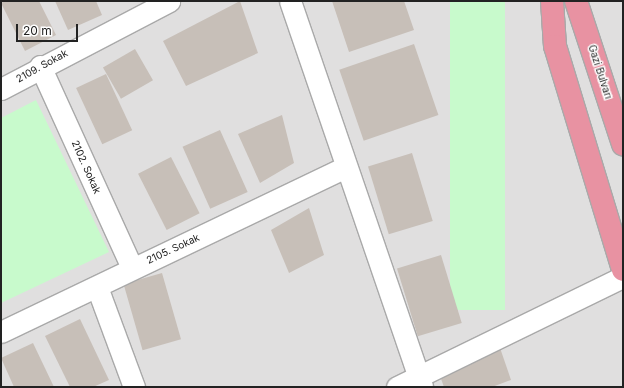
<!DOCTYPE html>
<meta charset="utf-8">
<style>
body{margin:0}
#map{position:relative;width:624px;height:388px;overflow:hidden;background:#f2efe9;font-family:Inter,sans-serif}
div>[style]{position:absolute}
[style*='--x']{left:calc(var(--x)*1px);top:calc(var(--y)*1px);width:calc(var(--w)*1px);rotate:calc(var(--a)*1deg)}
.residential>*{inset:0;background:#e0dfdf;transform-origin:0 0}
.park>*{inset:0;background:#c8facc;transform-origin:0 0}
.building>*{inset:0;background:#c7bfb8;transform-origin:0 0}
.roads{filter:drop-shadow(1px 0 #a9a9a9) drop-shadow(-1px 0 #a9a9a9) drop-shadow(0 1px #a9a9a9) drop-shadow(0 -1px #a9a9a9)}
.minor>*{height:21px;margin:-10.5px;padding:0 10.5px;transform-origin:10.5px;border-radius:10.5px;background:#fff}
.highway>*{height:22px;margin:-11px;padding:0 11px;transform-origin:11px;border-radius:11px;background:#e892a2}
span{translate:-50% -50%;white-space:nowrap;text-align:center;line-height:1.15;-webkit-text-stroke:3px #fff;paint-order:stroke}
.street-label{font-size:10px;color:#222}
.frame{position:absolute;inset:0;border:2px solid #222;pointer-events:none}
.scale{position:absolute;left:16px;top:24px;width:62px;height:18px;box-sizing:border-box;border:2px solid #222;border-top:0;padding-left:5px;font-size:12px;line-height:14px;white-space:nowrap;color:#222;-webkit-text-stroke:3px #fff;paint-order:stroke}
</style>
<div id="map">
<div class="residential">
<i style="left:1px;top:1px;width:622px;height:386px"></i>
</div>
<div class="park">
<i style="left:450px;top:1px;width:55px;height:309px"></i>
<i style="clip-path:polygon(36px 100px,109px 252px,1px 303px,1px 118px)"></i>
</div>
<div class="building">
<i style="clip-path:polygon(5px 1px,39px 1px,56px 35px,25px 51px,1px 3px)"></i>
<i style="clip-path:polygon(55px 1px,96px 1px,102px 15px,68px 30px)"></i>
<i style="clip-path:polygon(240px 1px,258px 53px,186px 86px,163px 41px)"></i>
<i style="clip-path:polygon(332px 1px,404px 1px,414px 30px,349px 52px)"></i>
<i style="left:414px;top:44px;width:75px;height:79px;rotate:71deg"></i>
<i style="left:135px;top:49px;width:36px;height:37px;rotate:60deg"></i>
<i style="left:106px;top:74px;width:62px;height:33px;rotate:65deg"></i>
<i style="clip-path:polygon(282px 115px,294px 163px,260px 183px,238px 134px)"></i>
<i style="left:220px;top:130px;width:68px;height:41px;rotate:66deg"></i>
<i style="left:412px;top:153px;width:71px;height:46px;rotate:73deg"></i>
<i style="left:171px;top:157px;width:63px;height:37px;rotate:63deg"></i>
<i style="clip-path:polygon(309px 208px,324px 255px,289px 273px,271px 230px)"></i>
<i style="left:441px;top:255px;width:71px;height:46px;rotate:73deg"></i>
<i style="left:162px;top:273px;width:69px;height:40px;rotate:74deg"></i>
<i style="clip-path:polygon(80px 319px,109px 380px,93px 387px,70px 387px,45px 336px)"></i>
<i style="clip-path:polygon(33px 343px,54px 387px,14px 387px,1px 358px)"></i>
<i style="clip-path:polygon(499px 345px,511px 380px,492px 387px,444px 387px,437px 368px)"></i>
</div>
<div class="roads">
<div class="minor">
<i style="--x:290;--y:1;--w:408;--a:71.1"></i>
<i style="--x:40;--y:66;--w:222;--a:65.5"></i>
<i style="--x:1;--y:89;--w:190;--a:-27.6"></i>
<i style="--x:97;--y:287;--w:107;--a:69.7"></i>
<i style="--x:1;--y:332;--w:382;--a:-25.6"></i>
<i style="--x:397;--y:387;--w:251;--a:-26"></i>
</div>
<div class="highway">
<i style="--x:552;--y:1;--w:45;--a:86.2"></i>
<i style="--x:555;--y:46;--w:234;--a:73.1"></i>
<i style="--x:576;--y:1;--w:151;--a:71.8"></i>
</div>
</div>
<div class="street-label">
<span style="left:42px;top:66px;rotate:-29deg">2109. Sokak</span>
<span style="left:600px;top:72px;rotate:72deg">Gazi Bulvarı</span>
<span style="left:86px;top:167px;rotate:66deg">2102. Sokak</span>
<span style="left:173px;top:249px;rotate:-25deg">2105. Sokak</span>
</div>
<div class="frame"></div>
<div class="scale">20 m</div>
</div>
